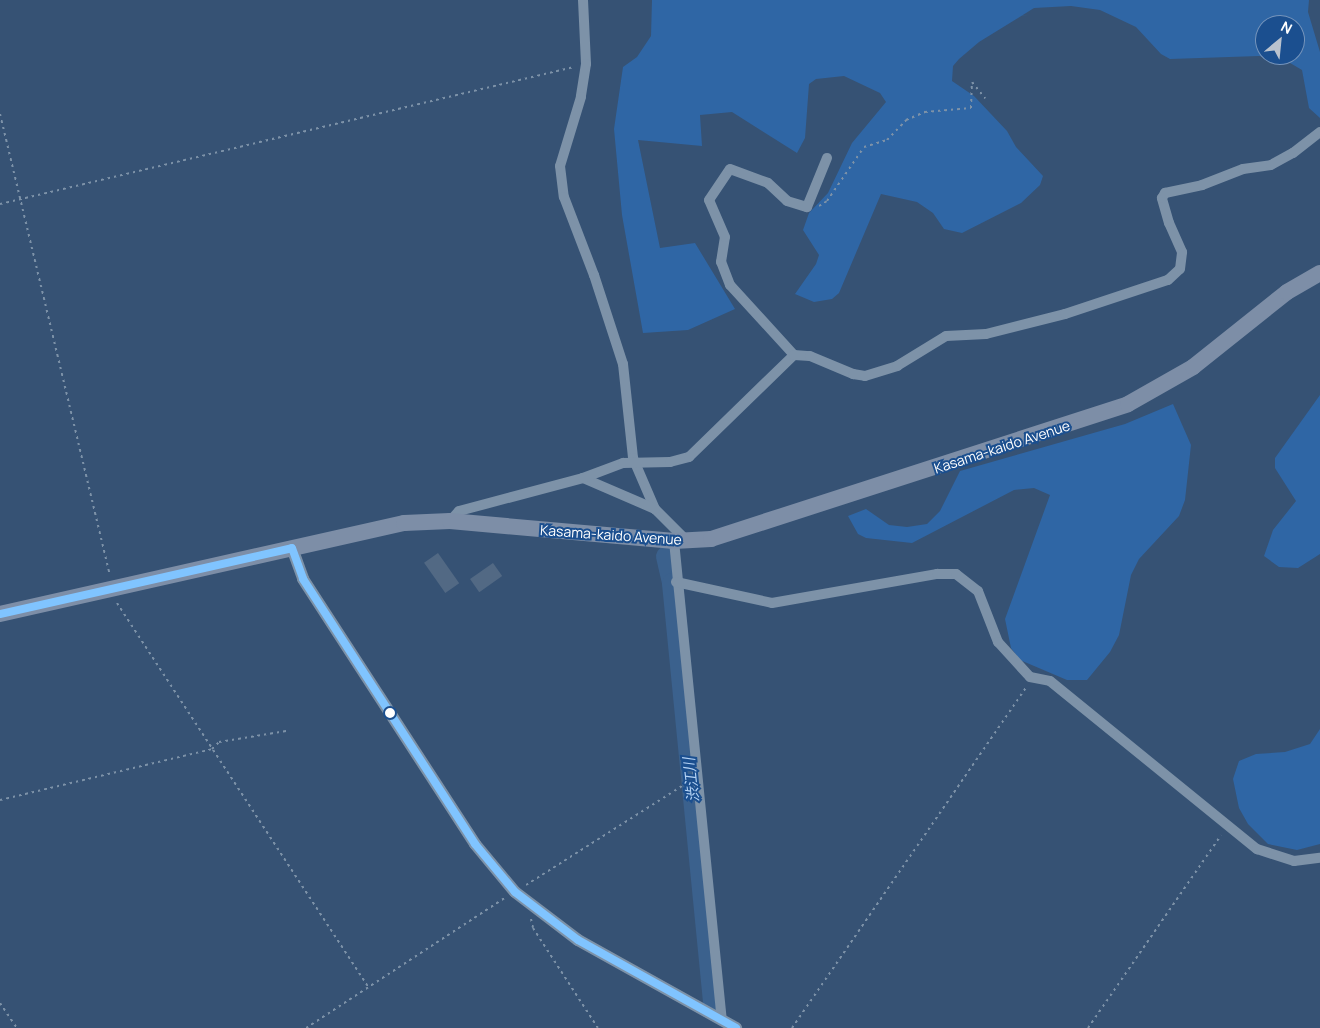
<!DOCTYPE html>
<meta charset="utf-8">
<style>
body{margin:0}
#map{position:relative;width:1320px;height:1028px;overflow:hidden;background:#365274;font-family:Manrope,"Noto Sans JP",sans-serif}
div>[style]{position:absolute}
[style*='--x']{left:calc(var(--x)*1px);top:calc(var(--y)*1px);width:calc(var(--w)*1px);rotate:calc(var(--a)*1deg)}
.green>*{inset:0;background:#2f66a5}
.river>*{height:21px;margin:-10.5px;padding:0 10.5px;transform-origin:10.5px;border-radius:10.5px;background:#3b618d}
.building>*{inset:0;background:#526984;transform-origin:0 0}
.path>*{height:2px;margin-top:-1px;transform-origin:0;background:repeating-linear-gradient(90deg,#7d92a8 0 2.5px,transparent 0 6.5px)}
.minor>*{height:10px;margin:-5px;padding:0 5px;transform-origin:5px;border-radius:5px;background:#7d92a8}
.tertiary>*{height:12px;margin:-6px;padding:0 6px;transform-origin:6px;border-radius:6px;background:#7d92a8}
.primary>*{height:16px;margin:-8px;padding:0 8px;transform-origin:8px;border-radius:8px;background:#7d8ea7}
.bus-1>*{height:8px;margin:-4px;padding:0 4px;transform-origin:4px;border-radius:4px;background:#80c4ff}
.dots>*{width:14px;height:14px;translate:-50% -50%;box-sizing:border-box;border:2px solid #1b4f8f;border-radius:50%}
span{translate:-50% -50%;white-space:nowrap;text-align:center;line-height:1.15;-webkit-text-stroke:4px #1b4f8f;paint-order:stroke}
.street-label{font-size:14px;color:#fff}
.water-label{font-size:15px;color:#b5d3f5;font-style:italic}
.north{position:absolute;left:1255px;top:15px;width:50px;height:50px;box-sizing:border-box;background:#1b4f8f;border:1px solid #7695bc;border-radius:50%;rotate:28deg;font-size:14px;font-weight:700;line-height:20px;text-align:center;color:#fff}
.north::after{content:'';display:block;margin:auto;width:18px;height:22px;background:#b9c2ce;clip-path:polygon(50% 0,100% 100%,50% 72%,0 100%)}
</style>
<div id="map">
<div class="green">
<i style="clip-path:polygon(evenodd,652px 0,1309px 0,1308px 12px,1320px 52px,1320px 118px,1309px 108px,1302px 70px,1285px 60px,1259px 56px,1170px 59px,1161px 54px,1136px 27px,1100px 10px,1071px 6px,1034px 8px,979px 42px,959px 59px,953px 66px,952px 81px,974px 96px,1007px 131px,1016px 147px,1043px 176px,1040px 185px,1021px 203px,962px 233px,944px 229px,933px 213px,917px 202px,881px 194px,839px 293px,832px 299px,814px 302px,795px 294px,816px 264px,819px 255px,803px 230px,809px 213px,828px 193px,852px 143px,886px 102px,880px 93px,844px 76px,816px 79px,809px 84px,805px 138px,797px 153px,732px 112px,700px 115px,702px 146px,638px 140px,660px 248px,695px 243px,735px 309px,688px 330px,643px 333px,622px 215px,614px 129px,623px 67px,637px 57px,651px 36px,652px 0,1265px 25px,1295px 25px,1295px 55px,1265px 55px,1265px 25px)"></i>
<i style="clip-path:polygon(1320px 395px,1320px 554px,1298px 568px,1279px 567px,1264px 556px,1273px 530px,1296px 501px,1275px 468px,1275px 458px)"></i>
<i style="clip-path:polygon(1173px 404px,1191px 445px,1185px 500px,1179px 516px,1139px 559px,1131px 575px,1119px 635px,1110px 652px,1087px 680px,1067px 680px,1020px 660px,1011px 648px,1005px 619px,1050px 495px,1034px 488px,1014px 490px,912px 543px,866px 538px,858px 534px,848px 516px,866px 509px,889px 525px,907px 527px,927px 524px,940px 511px,960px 471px,1125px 424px)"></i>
<i style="clip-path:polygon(1320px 729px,1320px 844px,1297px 850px,1268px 844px,1248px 824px,1239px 808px,1233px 779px,1239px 761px,1256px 754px,1285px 752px,1310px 744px)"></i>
</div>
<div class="river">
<i style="--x:666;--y:556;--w:28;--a:77"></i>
<i style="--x:672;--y:583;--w:423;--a:84.4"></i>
</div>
<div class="building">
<i style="left:438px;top:553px;width:37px;height:17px;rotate:55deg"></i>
<i style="left:493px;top:563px;width:16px;height:28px;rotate:55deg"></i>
</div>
<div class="path">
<i style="--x:0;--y:114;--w:473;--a:76.6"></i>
<i style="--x:0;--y:204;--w:590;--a:-13.42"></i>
<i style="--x:819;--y:206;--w:9;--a:-32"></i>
<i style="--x:827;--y:201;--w:65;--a:-55.6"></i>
<i style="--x:864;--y:147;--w:24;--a:-17"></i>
<i style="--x:887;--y:140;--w:28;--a:-46"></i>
<i style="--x:906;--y:120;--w:21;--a:-23"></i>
<i style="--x:925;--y:112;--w:46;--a:-5"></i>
<i style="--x:971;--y:108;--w:26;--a:-88"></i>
<i style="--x:972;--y:82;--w:21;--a:51"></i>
<i style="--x:117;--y:603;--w:459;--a:56.8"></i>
<i style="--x:0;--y:800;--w:218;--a:-13.5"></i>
<i style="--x:212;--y:749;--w:10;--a:-45"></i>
<i style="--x:219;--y:742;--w:68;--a:-9.3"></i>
<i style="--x:526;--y:885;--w:185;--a:-32.4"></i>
<i style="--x:531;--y:919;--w:9;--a:77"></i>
<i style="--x:533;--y:928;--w:119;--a:57"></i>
<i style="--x:0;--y:1003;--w:30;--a:56"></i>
<i style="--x:306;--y:1028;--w:238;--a:-33.2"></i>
<i style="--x:792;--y:1028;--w:413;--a:-55.5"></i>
<i style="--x:1088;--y:1028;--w:234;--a:-55.4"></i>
</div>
<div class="minor">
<i style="--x:583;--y:0;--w:64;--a:87.3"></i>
<i style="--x:586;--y:64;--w:33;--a:99"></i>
<i style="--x:581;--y:97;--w:72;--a:106.9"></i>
<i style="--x:560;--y:166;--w:31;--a:83"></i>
<i style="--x:564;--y:197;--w:84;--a:69"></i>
<i style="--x:594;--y:275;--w:94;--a:72"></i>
<i style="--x:623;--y:364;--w:95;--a:83.9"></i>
<i style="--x:633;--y:458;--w:56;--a:66.7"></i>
<i style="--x:655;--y:509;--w:45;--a:45"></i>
<i style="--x:794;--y:355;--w:95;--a:-132.4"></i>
<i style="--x:730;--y:285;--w:25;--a:-111"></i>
<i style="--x:721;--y:262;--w:25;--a:-81"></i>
<i style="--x:725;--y:237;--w:40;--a:-113.4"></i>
<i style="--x:709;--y:200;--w:37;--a:-56"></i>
<i style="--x:730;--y:169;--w:40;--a:20.2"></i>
<i style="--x:768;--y:183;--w:26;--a:43"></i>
<i style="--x:787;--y:201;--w:21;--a:17"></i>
<i style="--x:807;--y:207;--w:53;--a:-67.8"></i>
<i style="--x:583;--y:478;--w:78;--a:23.3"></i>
<i style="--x:450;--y:521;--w:13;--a:-48"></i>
<i style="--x:459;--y:511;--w:128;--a:-14.9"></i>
<i style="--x:583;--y:478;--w:43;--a:-20.6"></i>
<i style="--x:623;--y:463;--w:47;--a:-1.2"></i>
<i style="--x:670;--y:462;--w:20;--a:-15"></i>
<i style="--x:689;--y:457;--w:146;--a:-44.2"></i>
<i style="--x:794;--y:355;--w:16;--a:4"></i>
<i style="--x:810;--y:356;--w:47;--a:22.7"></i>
<i style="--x:853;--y:374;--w:12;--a:9"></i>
<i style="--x:865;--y:376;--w:34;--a:-17"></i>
<i style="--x:897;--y:366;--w:57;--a:-31.5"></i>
<i style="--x:946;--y:336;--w:40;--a:-2.9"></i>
<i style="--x:986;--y:334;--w:81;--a:-14.2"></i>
<i style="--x:1065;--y:314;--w:108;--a:-18.3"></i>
<i style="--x:1168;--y:280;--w:16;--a:-43"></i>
<i style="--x:1180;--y:269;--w:17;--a:-83"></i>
<i style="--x:1182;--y:252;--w:32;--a:-114"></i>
<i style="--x:1169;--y:223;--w:26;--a:-106"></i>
<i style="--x:1162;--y:198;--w:6;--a:-59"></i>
<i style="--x:1165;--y:193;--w:38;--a:-12"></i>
<i style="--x:1202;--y:185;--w:44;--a:-21.3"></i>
<i style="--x:1243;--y:169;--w:28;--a:-8"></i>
<i style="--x:1271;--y:165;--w:25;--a:-29"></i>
<i style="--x:1293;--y:153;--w:34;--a:-38"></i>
<i style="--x:674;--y:541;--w:481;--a:84.3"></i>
<i style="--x:676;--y:582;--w:98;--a:12.3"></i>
<i style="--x:772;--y:603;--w:168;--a:-10"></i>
<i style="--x:937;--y:574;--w:19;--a:0"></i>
<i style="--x:956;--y:574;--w:28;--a:38"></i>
<i style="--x:978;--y:591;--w:55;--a:68.6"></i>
<i style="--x:998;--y:642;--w:47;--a:47.6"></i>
<i style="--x:1030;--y:677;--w:20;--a:11"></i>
<i style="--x:1050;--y:681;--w:267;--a:39.1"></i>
<i style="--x:1257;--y:849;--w:39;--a:18"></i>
<i style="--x:1294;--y:861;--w:26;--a:-7"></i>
</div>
<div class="tertiary">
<i style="--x:292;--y:548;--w:33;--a:70"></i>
<i style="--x:303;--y:579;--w:316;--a:57"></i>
<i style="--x:475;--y:844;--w:62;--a:50.2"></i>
<i style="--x:515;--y:892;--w:79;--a:37.3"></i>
<i style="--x:578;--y:940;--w:181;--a:29.1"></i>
</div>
<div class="primary">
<i style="--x:0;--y:614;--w:414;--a:-12.7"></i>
<i style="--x:404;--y:523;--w:46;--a:-2.5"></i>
<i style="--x:450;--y:521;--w:225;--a:5.1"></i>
<i style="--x:674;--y:541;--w:37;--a:-3"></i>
<i style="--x:711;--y:539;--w:438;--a:-17.9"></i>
<i style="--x:1128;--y:404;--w:75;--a:-29.6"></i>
<i style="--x:1193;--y:367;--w:120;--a:-38.6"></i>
<i style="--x:1287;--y:292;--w:38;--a:-30"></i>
</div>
<div class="bus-1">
<i style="--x:292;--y:548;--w:33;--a:70"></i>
<i style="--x:303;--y:579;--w:316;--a:57"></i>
<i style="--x:475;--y:844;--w:62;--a:50.2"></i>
<i style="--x:515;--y:892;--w:79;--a:37.3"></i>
<i style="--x:578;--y:940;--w:181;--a:29.1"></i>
<i style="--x:0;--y:614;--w:299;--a:-12.7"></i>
</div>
<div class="dots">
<i style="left:390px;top:713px;background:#fff"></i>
</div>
<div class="street-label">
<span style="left:1002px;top:447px;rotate:-18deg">Kasama-kaido Avenue</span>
<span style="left:611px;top:535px;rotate:4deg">Kasama-kaido Avenue</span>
</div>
<div class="water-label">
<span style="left:691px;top:780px;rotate:-96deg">渋江川</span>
</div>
<div class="north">N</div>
</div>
